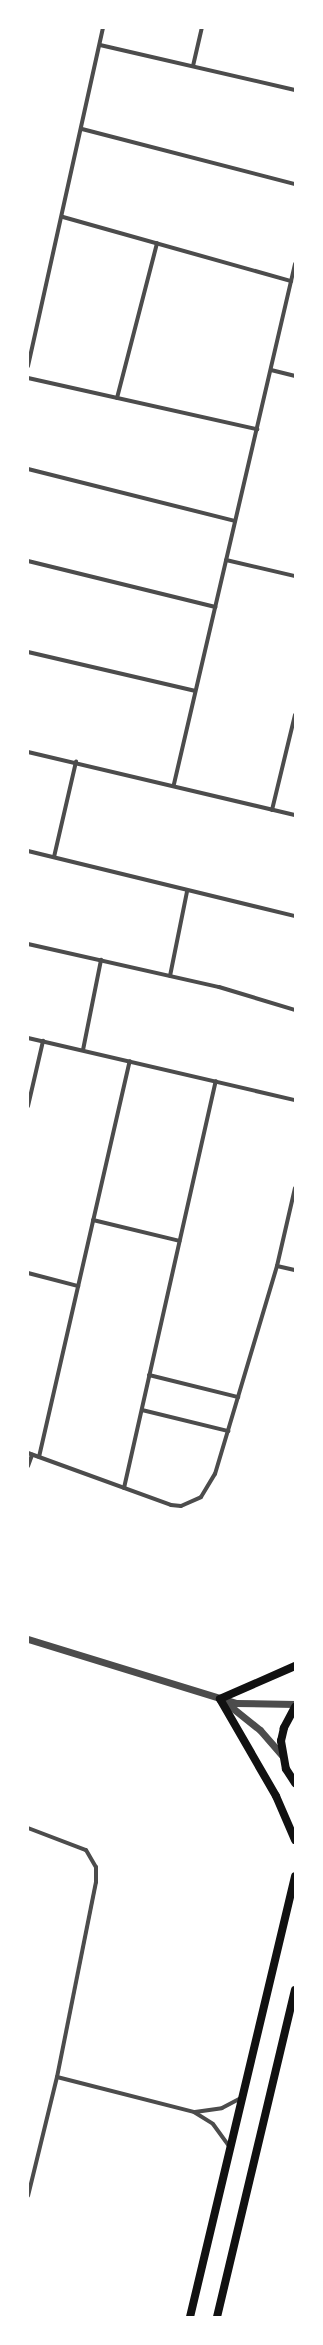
<!DOCTYPE html>
<style>
body{margin:0}
#map{position:relative;width:323px;height:2345px;overflow:hidden;background:#fff;font-family:"IBM Plex Serif",serif}
div>[style]{position:absolute}
[style*='--x']{left:calc(var(--x)*1px);top:calc(var(--y)*1px);width:calc(var(--w)*1px);rotate:calc(var(--a)*1deg)}
.minor>*{height:4px;margin:-2px;padding:0 2px;transform-origin:2px;border-radius:2px;background:#4c4c4c}
.tertiary>*{height:7px;margin:-3.5px;padding:0 3.5px;transform-origin:3.5px;border-radius:3.5px;background:#4c4c4c}
.secondary>*{height:8px;margin:-4px;padding:0 4px;transform-origin:4px;border-radius:4px;background:#111}
span{translate:-50% -50%;white-space:nowrap;text-align:center;line-height:1.15;-webkit-text-stroke:4px #fff;paint-order:stroke}
.frame{position:absolute;inset:0;border:29px solid #fff;pointer-events:none}
</style>
<div id="map">
<div class="minor">
<i style="--x:100;--y:45;--w:200;--a:13"></i>
<i style="--x:193;--y:66;--w:39;--a:-77"></i>
<i style="--x:82;--y:129;--w:220;--a:14.5"></i>
<i style="--x:63;--y:217;--w:237;--a:15.7"></i>
<i style="--x:28;--y:366;--w:346;--a:-77.5"></i>
<i style="--x:271;--y:370;--w:25;--a:14"></i>
<i style="--x:28;--y:378;--w:235;--a:12.6"></i>
<i style="--x:117;--y:398;--w:160;--a:-75.5"></i>
<i style="--x:28;--y:469;--w:213;--a:14.1"></i>
<i style="--x:226;--y:560;--w:71;--a:13.1"></i>
<i style="--x:28;--y:561;--w:193;--a:13.8"></i>
<i style="--x:28;--y:652;--w:171;--a:13.1"></i>
<i style="--x:28;--y:752;--w:274;--a:13.3"></i>
<i style="--x:174;--y:784;--w:534;--a:-76.9"></i>
<i style="--x:272;--y:810;--w:98;--a:-76.4"></i>
<i style="--x:28;--y:851;--w:275;--a:13.7"></i>
<i style="--x:54;--y:857;--w:98;--a:-77"></i>
<i style="--x:28;--y:944;--w:196;--a:12.7"></i>
<i style="--x:219;--y:987;--w:79;--a:16.8"></i>
<i style="--x:170;--y:976;--w:86;--a:-78.6"></i>
<i style="--x:28;--y:1038;--w:274;--a:13.1"></i>
<i style="--x:83;--y:1050;--w:92;--a:-78.7"></i>
<i style="--x:28;--y:1106;--w:67;--a:-77"></i>
<i style="--x:93;--y:1220;--w:89;--a:13.6"></i>
<i style="--x:277;--y:1266;--w:18;--a:13"></i>
<i style="--x:28;--y:1273;--w:52;--a:14.6"></i>
<i style="--x:149;--y:1375;--w:92;--a:13.9"></i>
<i style="--x:142;--y:1410;--w:89;--a:13.7"></i>
<i style="--x:28;--y:1453;--w:152;--a:20"></i>
<i style="--x:171;--y:1505;--w:10;--a:6"></i>
<i style="--x:181;--y:1506;--w:22;--a:-24"></i>
<i style="--x:201;--y:1497;--w:27;--a:-59"></i>
<i style="--x:215;--y:1474;--w:217;--a:-73.4"></i>
<i style="--x:277;--y:1266;--w:80;--a:-77"></i>
<i style="--x:39;--y:1457;--w:406;--a:-77.1"></i>
<i style="--x:28;--y:1466;--w:12;--a:-70"></i>
<i style="--x:124;--y:1488;--w:417;--a:-77.3"></i>
<i style="--x:28;--y:1828;--w:62;--a:20.8"></i>
<i style="--x:86;--y:1850;--w:20;--a:60"></i>
<i style="--x:96;--y:1867;--w:15;--a:90"></i>
<i style="--x:96;--y:1882;--w:199;--a:101.3"></i>
<i style="--x:57;--y:2077;--w:122;--a:103.7"></i>
<i style="--x:57;--y:2077;--w:141;--a:14.3"></i>
<i style="--x:194;--y:2112;--w:22;--a:32"></i>
<i style="--x:213;--y:2124;--w:27;--a:54"></i>
<i style="--x:195;--y:2112;--w:27;--a:-8"></i>
<i style="--x:222;--y:2108;--w:21;--a:-28"></i>
</div>
<div class="tertiary">
<i style="--x:28;--y:1639;--w:218;--a:17.1"></i>
<i style="--x:236;--y:1703;--w:59;--a:1"></i>
<i style="--x:225;--y:1702;--w:45;--a:38.7"></i>
<i style="--x:260;--y:1730;--w:33;--a:49"></i>
</div>
<div class="secondary">
<i style="--x:295;--y:1666;--w:82;--a:156.3"></i>
<i style="--x:220;--y:1699;--w:112;--a:60"></i>
<i style="--x:276;--y:1796;--w:48;--a:66.6"></i>
<i style="--x:295;--y:1707;--w:24;--a:118"></i>
<i style="--x:284;--y:1728;--w:13;--a:103"></i>
<i style="--x:281;--y:1741;--w:28;--a:80"></i>
<i style="--x:286;--y:1769;--w:17;--a:57"></i>
<i style="--x:190;--y:2317;--w:453;--a:-76.6"></i>
<i style="--x:217;--y:2317;--w:336;--a:-76.6"></i>
</div>
<div class="frame"></div>
</div>
